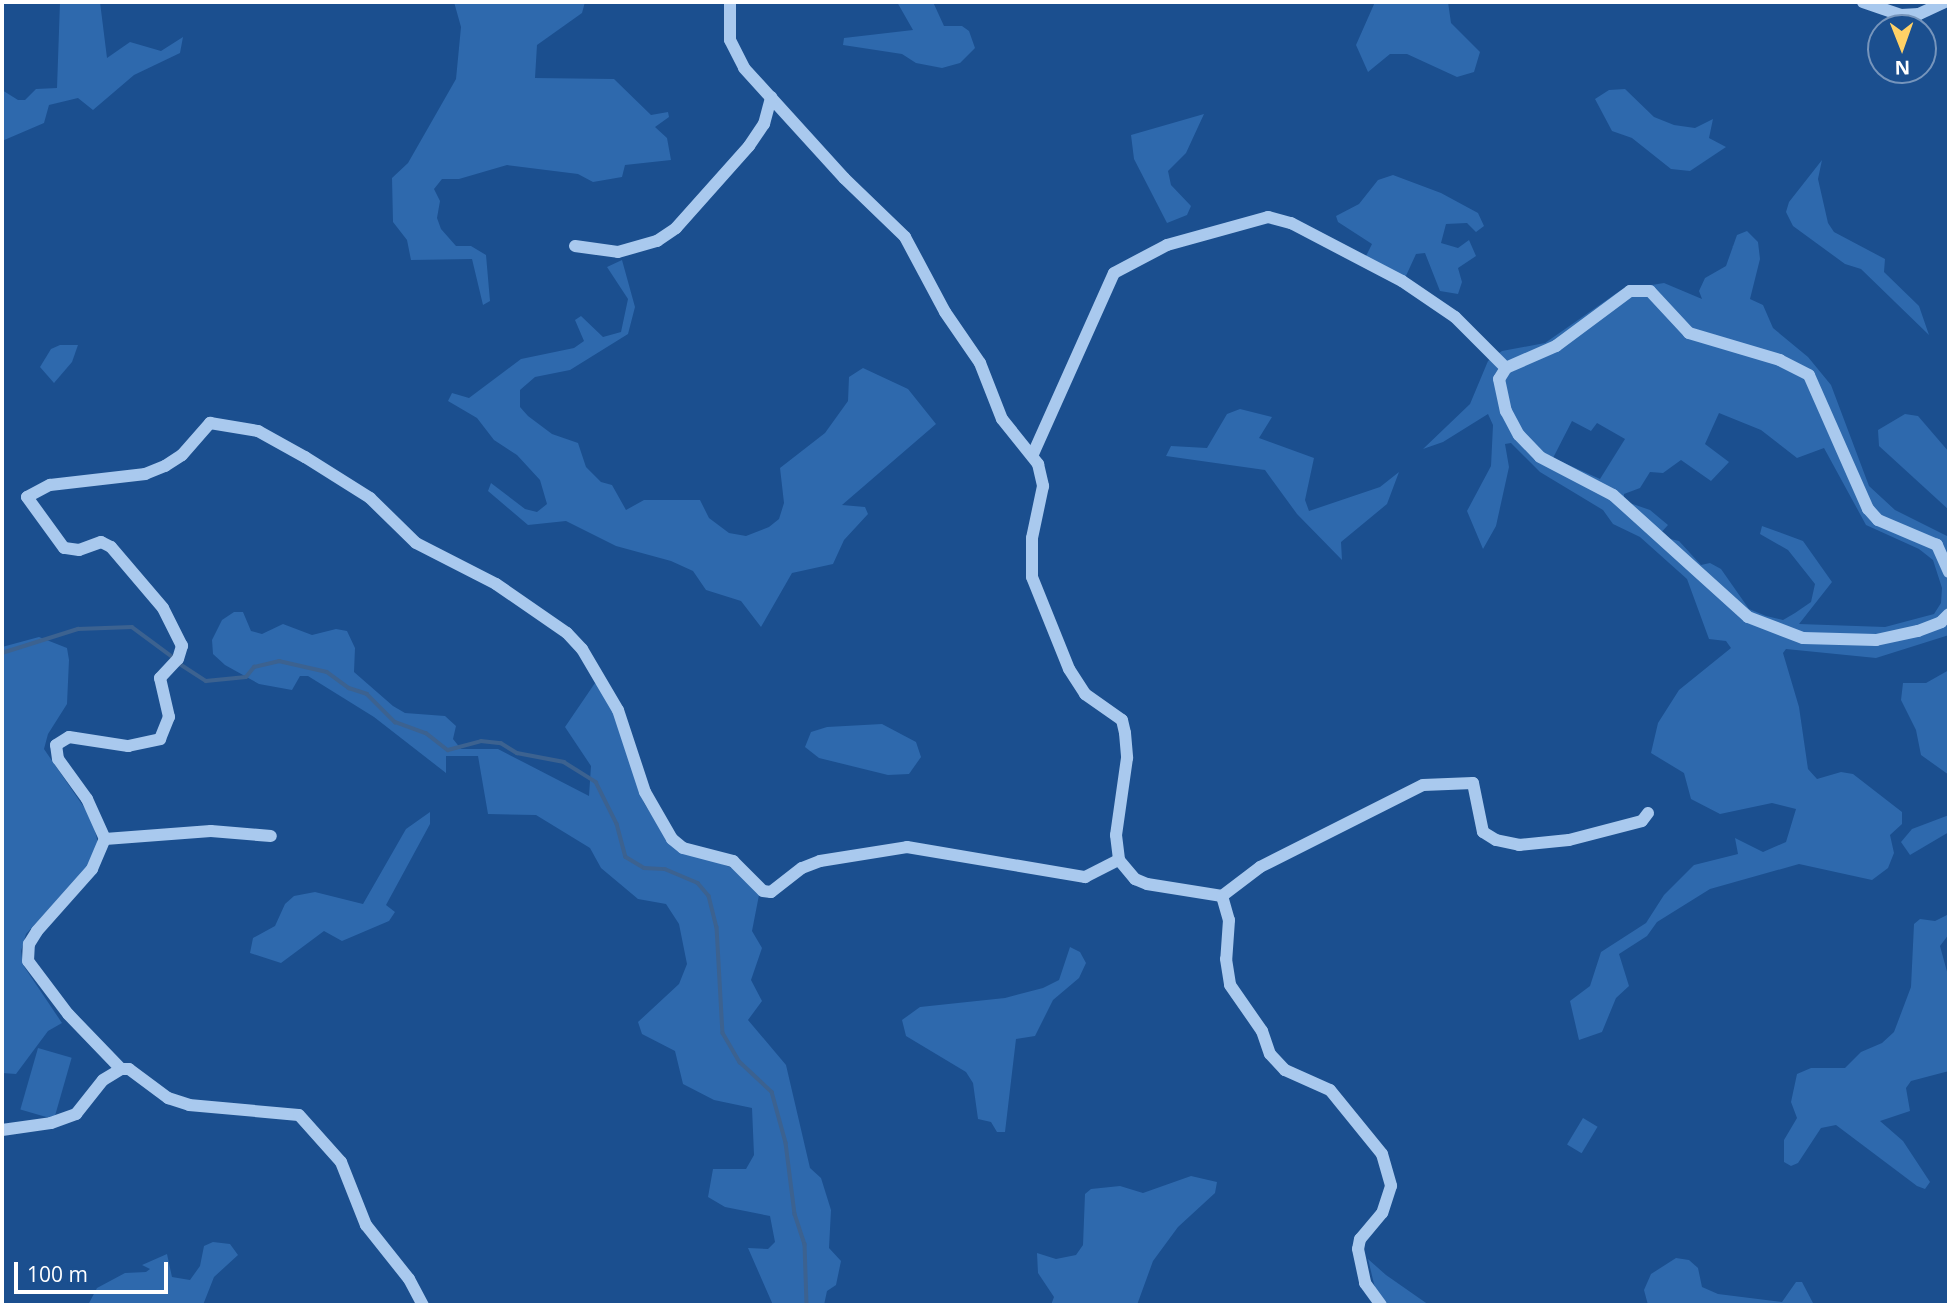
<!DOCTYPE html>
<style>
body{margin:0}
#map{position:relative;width:1951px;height:1307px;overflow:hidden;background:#1b4f8f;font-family:"Open Sans",sans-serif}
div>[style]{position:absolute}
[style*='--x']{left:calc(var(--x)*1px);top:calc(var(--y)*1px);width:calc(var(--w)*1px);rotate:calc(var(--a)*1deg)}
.green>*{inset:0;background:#2e69ad;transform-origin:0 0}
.stream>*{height:3.5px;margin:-1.75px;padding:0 1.75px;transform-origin:1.75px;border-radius:1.75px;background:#3c6290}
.minor>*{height:12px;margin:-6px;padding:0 6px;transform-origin:6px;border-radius:6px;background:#a9c9ee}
span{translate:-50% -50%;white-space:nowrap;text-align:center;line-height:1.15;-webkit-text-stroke:5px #1b4f8f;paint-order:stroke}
.frame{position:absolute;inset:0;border:4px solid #fff;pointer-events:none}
.north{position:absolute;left:1867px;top:14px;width:70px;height:70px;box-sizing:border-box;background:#1b4f8f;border:2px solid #7695bc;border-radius:50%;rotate:179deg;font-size:19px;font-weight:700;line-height:28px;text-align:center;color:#fff}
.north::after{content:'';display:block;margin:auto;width:24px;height:32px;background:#ffd166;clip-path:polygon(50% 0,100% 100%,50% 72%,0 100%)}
.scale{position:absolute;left:14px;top:1262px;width:154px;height:32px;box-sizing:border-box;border:4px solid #fff;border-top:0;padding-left:9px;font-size:21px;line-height:24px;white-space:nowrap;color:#fff;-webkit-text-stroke:5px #1b4f8f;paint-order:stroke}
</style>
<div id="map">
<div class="green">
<i style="clip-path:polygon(60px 2px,100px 2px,107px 58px,130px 42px,161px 51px,183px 37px,180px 53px,134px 75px,93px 110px,78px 98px,49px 105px,44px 123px,2px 141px,2px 90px,18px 100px,25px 100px,36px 89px,57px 88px)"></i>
<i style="clip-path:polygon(454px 2px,585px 2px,582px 13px,537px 45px,535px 78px,614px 79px,651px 115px,668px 112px,669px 117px,655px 127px,667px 138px,671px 160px,625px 165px,622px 177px,593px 182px,578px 174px,507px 165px,459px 179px,442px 179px,434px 189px,440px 201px,437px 218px,441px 229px,456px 246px,471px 246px,486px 255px,490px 301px,483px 305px,472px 259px,411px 260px,407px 240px,393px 222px,392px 178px,408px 163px,456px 79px,461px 27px)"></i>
<i style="clip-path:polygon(897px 2px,933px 2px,944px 26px,962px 26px,969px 31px,975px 48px,960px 63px,942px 68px,916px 63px,902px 54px,843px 45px,844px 38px,913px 30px)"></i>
<i style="clip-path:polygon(1375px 2px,1448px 2px,1451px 23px,1480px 52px,1474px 72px,1457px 77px,1407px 54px,1390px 54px,1368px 72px,1356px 45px)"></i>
<i style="clip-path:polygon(1625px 89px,1654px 117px,1674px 125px,1695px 128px,1713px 119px,1709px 138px,1726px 147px,1690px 171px,1671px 169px,1632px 138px,1612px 131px,1595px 99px,1609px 90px)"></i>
<i style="clip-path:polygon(1204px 114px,1186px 153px,1168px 171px,1171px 185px,1191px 206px,1187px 215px,1167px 223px,1134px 159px,1131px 135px)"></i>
<i style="clip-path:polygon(1822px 160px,1818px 179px,1828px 223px,1834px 232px,1885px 259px,1884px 272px,1919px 306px,1929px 335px,1861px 269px,1845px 264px,1793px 226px,1786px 212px,1789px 202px)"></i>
<i style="clip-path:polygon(1393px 175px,1441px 193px,1478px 213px,1484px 226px,1476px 232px,1467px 223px,1446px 224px,1441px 243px,1458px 248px,1469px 240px,1476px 256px,1458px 268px,1462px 282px,1458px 294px,1440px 291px,1425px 253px,1416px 254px,1405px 278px,1365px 258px,1372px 244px,1338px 222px,1336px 216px,1359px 204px,1378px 180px)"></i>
<i style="clip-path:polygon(evenodd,1747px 231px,1758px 242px,1760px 259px,1750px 299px,1763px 305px,1773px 328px,1808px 357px,1831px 385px,1869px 486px,1895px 510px,1949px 537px,1949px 635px,1876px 658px,1786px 649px,1783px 653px,1799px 707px,1808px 769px,1817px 779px,1841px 772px,1853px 774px,1902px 812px,1902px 824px,1890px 835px,1894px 853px,1888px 868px,1872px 880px,1799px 864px,1710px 889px,1657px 922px,1647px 936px,1619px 954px,1629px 986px,1616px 998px,1602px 1032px,1579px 1040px,1570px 1001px,1590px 986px,1601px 952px,1646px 923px,1664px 895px,1694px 865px,1738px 854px,1735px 838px,1763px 852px,1786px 842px,1796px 809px,1772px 803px,1720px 814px,1691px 799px,1684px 773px,1651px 753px,1658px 723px,1679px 690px,1731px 648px,1726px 641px,1709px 639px,1687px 579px,1640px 537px,1613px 524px,1603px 510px,1540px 472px,1511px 443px,1505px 444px,1509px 467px,1496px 526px,1483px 549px,1467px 511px,1491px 466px,1493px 425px,1488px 414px,1443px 442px,1423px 449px,1470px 404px,1488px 361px,1502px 351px,1545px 343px,1621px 290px,1664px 283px,1702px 299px,1699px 291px,1705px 278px,1726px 266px,1737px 235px,1747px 231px,1719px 413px,1761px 430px,1797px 458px,1824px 448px,1866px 525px,1919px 549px,1933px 560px,1942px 588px,1941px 603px,1934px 614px,1885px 627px,1799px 624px,1832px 582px,1803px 541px,1762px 526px,1760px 534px,1788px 550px,1815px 584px,1811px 602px,1795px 613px,1783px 620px,1766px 616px,1749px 609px,1721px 569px,1710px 563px,1701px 565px,1679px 541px,1658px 536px,1668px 525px,1650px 510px,1624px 501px,1624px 494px,1640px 488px,1650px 472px,1663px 473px,1681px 460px,1711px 481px,1729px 462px,1705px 444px,1719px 413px,1747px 231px,1572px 421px,1591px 431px,1597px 423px,1625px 439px,1600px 479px,1553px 458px,1572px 421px)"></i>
<i style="clip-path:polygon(622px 260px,635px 307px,628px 334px,570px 370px,535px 377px,520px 390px,520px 407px,528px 416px,552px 434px,578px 443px,586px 467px,601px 482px,612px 485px,626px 510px,644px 500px,700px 500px,709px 518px,729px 533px,746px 536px,769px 527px,779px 519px,784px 503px,780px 468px,825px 433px,848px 401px,849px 377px,863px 368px,908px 389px,936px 424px,842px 505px,865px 507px,868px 514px,844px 540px,833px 564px,792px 573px,761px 627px,741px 601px,706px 590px,693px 571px,671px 561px,616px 546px,566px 521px,528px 525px,488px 491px,491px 483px,525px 509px,537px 512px,547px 504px,540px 480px,517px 455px,494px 440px,477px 418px,448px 401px,452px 393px,469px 398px,521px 359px,574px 348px,584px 341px,575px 320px,581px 316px,603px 337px,621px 332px,628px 299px,607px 267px)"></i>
<i style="clip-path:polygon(60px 345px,78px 345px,72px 362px,54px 383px,40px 367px,51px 349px)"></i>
<i style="clip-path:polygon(1240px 409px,1272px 417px,1259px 438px,1314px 458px,1305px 500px,1309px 511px,1380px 487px,1399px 472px,1387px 504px,1341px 542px,1342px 560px,1297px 514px,1265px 470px,1166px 456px,1171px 446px,1207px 448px,1227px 414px)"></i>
<i style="clip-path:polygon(1905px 414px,1918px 416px,1949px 452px,1949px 510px,1879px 446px,1878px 430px)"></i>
<i style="clip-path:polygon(234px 612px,243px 612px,251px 631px,262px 634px,283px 624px,312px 635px,336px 629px,347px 631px,355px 648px,354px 672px,393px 706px,405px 713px,445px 716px,456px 726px,453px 739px,461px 749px,498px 749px,589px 796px,591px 766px,565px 727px,595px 683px,602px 689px,617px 720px,644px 803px,670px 844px,740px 871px,759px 895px,752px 931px,762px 948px,751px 980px,762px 1001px,748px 1020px,786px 1065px,810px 1168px,821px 1178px,831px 1210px,829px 1248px,841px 1261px,836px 1285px,827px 1291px,824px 1305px,773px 1305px,748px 1248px,768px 1249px,775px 1242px,770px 1216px,725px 1207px,708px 1197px,713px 1169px,746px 1169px,754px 1155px,752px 1108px,714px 1100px,683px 1084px,675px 1051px,642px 1034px,638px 1022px,679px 984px,687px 964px,679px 924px,666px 904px,638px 899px,601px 868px,590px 848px,536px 815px,488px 814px,478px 756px,446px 756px,446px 773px,374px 717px,308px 676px,300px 676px,292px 690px,259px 684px,225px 665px,213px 654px,212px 640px,222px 620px)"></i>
<i style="clip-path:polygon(39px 637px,67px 648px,69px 660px,67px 704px,48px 734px,44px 749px,92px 819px,99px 847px,94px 860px,26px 934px,21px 951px,23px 965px,62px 1023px,48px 1031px,16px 1074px,2px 1073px,2px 647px)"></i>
<i style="clip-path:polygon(1949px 670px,1949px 775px,1921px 755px,1916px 730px,1901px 700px,1903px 683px,1926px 683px)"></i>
<i style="clip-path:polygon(882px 724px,916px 742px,921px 757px,909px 774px,888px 775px,819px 758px,805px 747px,811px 732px,827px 727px)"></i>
<i style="clip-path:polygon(430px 812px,430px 824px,386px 905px,395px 912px,389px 921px,342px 941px,324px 931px,281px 963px,250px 953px,253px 938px,275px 926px,285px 904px,294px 896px,315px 892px,363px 904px,406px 829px)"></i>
<i style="clip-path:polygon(1949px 815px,1949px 832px,1910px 855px,1901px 842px,1912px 829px)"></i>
<i style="clip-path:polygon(1949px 914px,1949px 934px,1940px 946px,1949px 979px,1949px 1071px,1911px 1081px,1906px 1088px,1910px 1111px,1880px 1121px,1903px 1141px,1930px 1182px,1925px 1189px,1917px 1186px,1836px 1125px,1821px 1128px,1798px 1163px,1791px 1166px,1784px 1162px,1784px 1140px,1797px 1118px,1791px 1102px,1797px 1074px,1811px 1068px,1845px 1068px,1861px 1052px,1882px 1043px,1894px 1032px,1911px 987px,1914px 924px,1920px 919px,1935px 921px)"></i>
<i style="clip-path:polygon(1070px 947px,1080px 952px,1086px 963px,1079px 978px,1053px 1000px,1035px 1036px,1016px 1039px,1005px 1132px,997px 1132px,991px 1122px,978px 1119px,973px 1083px,966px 1072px,906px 1036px,902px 1020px,920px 1007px,1005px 998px,1043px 988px,1059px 980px)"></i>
<i style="left:38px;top:1048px;width:35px;height:64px;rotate:16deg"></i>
<i style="left:1583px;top:1118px;width:17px;height:31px;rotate:31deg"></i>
<i style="clip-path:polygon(1191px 1176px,1217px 1182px,1215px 1193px,1178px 1227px,1153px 1261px,1137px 1305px,1051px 1305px,1054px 1297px,1038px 1273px,1037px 1253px,1056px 1259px,1076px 1255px,1083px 1245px,1085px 1194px,1091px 1189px,1120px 1186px,1143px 1193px)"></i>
<i style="clip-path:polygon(213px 1242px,230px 1244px,238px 1255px,214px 1277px,203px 1305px,88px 1305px,97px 1288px,125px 1273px,146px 1272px,150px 1269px,142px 1265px,167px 1254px,172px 1277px,190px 1280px,200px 1266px,204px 1246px)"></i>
<i style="clip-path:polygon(1676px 1258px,1689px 1260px,1698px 1268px,1702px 1287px,1718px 1294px,1782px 1302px,1796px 1282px,1802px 1282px,1813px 1303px,1648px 1305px,1644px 1290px,1651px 1274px)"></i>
<i style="clip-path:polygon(1368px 1259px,1386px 1275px,1429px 1305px,1388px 1305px,1375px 1288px)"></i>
</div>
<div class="stream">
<i style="--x:2;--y:653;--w:80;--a:-17.5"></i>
<i style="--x:78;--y:629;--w:54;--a:-2.1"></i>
<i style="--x:132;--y:627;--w:52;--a:36.4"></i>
<i style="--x:180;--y:664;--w:31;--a:33"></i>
<i style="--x:206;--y:681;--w:40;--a:-5.7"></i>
<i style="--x:246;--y:677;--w:13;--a:-51"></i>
<i style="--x:254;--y:667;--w:26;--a:-13"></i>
<i style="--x:279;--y:661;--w:49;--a:12.9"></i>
<i style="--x:327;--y:672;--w:27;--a:36"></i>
<i style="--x:349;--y:688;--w:19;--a:18"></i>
<i style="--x:367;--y:694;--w:40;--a:45"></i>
<i style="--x:395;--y:722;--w:33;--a:20"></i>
<i style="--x:426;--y:733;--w:28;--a:38"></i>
<i style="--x:448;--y:750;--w:34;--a:-15"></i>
<i style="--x:481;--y:741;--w:20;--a:6"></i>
<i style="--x:501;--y:743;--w:19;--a:32"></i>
<i style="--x:517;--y:753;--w:48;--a:10.8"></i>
<i style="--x:564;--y:762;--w:38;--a:32"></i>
<i style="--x:596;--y:782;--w:47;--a:63.4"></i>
<i style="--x:617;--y:824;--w:34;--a:75"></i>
<i style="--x:626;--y:857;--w:21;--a:31"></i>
<i style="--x:644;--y:868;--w:21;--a:3"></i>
<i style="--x:665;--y:869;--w:36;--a:23"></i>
<i style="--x:698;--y:883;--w:17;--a:50"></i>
<i style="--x:709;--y:896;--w:32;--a:76"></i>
<i style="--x:717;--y:927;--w:106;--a:86.8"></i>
<i style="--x:723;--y:1033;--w:34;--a:60"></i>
<i style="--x:740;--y:1062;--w:44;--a:43.2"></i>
<i style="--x:772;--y:1092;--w:53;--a:74.6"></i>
<i style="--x:786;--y:1143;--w:72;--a:82.8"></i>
<i style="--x:795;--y:1214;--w:32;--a:72"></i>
<i style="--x:805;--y:1244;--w:61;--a:88.1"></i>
</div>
<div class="minor">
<i style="--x:730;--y:2;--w:38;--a:90"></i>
<i style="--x:730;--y:40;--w:31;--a:63"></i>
<i style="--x:744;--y:68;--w:149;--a:47.7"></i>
<i style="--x:844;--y:178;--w:85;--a:44"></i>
<i style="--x:905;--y:237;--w:85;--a:61.9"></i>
<i style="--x:945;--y:312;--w:62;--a:55.5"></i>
<i style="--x:980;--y:363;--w:60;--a:68.6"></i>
<i style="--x:1002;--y:419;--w:58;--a:51.3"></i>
<i style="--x:1038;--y:464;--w:23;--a:77"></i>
<i style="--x:1043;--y:486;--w:53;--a:101.9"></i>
<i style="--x:1032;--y:538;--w:39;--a:90"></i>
<i style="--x:1032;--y:577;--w:99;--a:68.1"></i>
<i style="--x:1069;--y:669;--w:30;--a:57"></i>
<i style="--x:1085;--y:694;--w:45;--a:35.1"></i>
<i style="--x:1122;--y:720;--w:13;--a:77"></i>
<i style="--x:1125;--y:733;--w:25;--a:85"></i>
<i style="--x:1127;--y:758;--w:78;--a:98.1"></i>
<i style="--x:1116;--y:835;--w:25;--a:83"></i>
<i style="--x:1119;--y:860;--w:25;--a:50"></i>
<i style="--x:1135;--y:879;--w:13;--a:23"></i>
<i style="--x:1147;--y:884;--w:76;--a:9.1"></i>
<i style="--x:1222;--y:896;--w:25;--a:74"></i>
<i style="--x:1229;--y:920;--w:39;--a:94"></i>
<i style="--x:1226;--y:959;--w:26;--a:81"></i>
<i style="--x:1230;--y:985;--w:56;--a:55.2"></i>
<i style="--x:1262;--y:1031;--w:24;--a:71"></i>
<i style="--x:1270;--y:1054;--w:22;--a:47"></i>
<i style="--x:1285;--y:1070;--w:49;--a:24"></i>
<i style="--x:1330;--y:1090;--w:82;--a:50.9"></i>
<i style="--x:1382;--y:1154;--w:33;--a:74"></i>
<i style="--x:1391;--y:1186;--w:28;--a:108"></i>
<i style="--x:1382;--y:1213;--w:34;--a:130"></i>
<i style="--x:1360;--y:1239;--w:10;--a:101"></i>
<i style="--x:1358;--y:1249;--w:35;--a:78"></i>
<i style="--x:1365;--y:1283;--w:27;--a:54"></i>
<i style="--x:1863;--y:2;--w:40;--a:18.9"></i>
<i style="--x:1901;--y:15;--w:18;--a:-3"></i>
<i style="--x:1919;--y:14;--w:29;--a:-25"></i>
<i style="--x:575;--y:246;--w:43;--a:7.9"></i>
<i style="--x:618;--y:252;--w:41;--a:-15.8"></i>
<i style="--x:657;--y:241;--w:23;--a:-34"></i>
<i style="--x:676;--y:228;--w:110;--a:-48.3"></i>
<i style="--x:749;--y:146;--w:27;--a:-56"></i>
<i style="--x:764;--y:124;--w:28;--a:-75"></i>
<i style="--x:1033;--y:454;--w:198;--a:-65.9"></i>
<i style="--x:1114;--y:273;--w:60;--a:-27.8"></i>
<i style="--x:1167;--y:245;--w:105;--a:-15.5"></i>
<i style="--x:1268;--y:217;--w:24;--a:15"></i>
<i style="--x:1291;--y:223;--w:125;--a:27.6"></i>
<i style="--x:1402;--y:281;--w:64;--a:34.2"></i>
<i style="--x:1455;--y:317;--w:72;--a:45"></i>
<i style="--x:1949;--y:572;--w:30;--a:-114"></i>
<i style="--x:1937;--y:545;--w:64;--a:-157"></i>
<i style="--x:1878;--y:520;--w:15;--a:-132"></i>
<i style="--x:1868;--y:509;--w:146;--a:-113.8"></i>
<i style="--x:1809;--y:375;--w:33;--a:-153"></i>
<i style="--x:1780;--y:360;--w:95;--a:-163.5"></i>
<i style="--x:1689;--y:333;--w:57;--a:-132.9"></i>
<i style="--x:1650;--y:291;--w:20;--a:180"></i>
<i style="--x:1630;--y:291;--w:92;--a:143.4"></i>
<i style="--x:1556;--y:346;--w:55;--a:156.3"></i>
<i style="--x:1506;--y:368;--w:13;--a:122"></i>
<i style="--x:1499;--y:379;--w:33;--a:78"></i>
<i style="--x:1506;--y:411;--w:27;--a:62"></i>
<i style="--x:1519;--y:435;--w:30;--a:46"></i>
<i style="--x:1540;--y:457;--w:82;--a:27.5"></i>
<i style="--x:1613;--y:495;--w:182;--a:42.1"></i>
<i style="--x:1748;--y:617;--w:59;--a:20.9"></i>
<i style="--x:1803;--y:638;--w:73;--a:1.6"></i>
<i style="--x:1876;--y:640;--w:43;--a:-12.1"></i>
<i style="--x:1918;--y:631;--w:25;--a:-21"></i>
<i style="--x:1941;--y:622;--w:11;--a:-45"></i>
<i style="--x:105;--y:839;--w:106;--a:-4.3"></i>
<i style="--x:211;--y:831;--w:60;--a:4.8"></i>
<i style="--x:1222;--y:896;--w:48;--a:-37.3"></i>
<i style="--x:1260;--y:867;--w:182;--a:-26.7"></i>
<i style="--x:1423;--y:785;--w:50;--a:-2.3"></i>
<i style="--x:1473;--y:783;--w:50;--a:78.5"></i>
<i style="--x:1483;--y:832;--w:15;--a:32"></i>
<i style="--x:1496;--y:840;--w:24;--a:12"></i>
<i style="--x:1519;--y:845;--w:50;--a:-5.7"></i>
<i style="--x:1569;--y:840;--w:75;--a:-14.6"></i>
<i style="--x:1642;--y:821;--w:10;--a:-53"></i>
<i style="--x:121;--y:1069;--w:76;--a:-133.9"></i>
<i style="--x:68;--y:1014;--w:66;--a:-127"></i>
<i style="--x:28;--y:961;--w:17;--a:-87"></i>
<i style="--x:29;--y:944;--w:15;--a:-58"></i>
<i style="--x:37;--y:931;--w:83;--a:-48.4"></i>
<i style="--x:92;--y:869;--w:33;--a:-67"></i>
<i style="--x:105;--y:839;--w:44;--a:-114.2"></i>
<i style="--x:87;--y:799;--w:49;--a:-125.9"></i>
<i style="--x:58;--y:759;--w:14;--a:-98"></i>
<i style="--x:56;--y:745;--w:15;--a:-32"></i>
<i style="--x:69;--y:737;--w:60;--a:8.7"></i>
<i style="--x:128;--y:746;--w:33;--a:-12"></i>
<i style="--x:160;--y:739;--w:24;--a:-68"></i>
<i style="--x:169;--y:717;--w:40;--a:-103"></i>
<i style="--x:160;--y:678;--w:26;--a:-47"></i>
<i style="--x:178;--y:659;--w:14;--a:-73"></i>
<i style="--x:182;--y:646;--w:42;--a:-116.6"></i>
<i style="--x:163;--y:608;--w:80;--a:-130.4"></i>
<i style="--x:111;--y:547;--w:11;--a:-153"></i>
<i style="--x:101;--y:542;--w:23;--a:160"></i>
<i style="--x:79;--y:550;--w:15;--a:-172"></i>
<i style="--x:64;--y:548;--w:63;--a:-126"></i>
<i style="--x:27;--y:497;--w:26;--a:-28"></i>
<i style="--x:50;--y:485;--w:96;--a:-6.6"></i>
<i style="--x:145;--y:474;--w:22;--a:-22"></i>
<i style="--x:165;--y:466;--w:20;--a:-33"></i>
<i style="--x:182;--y:455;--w:43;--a:-48.8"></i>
<i style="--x:210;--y:423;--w:49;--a:9.5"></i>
<i style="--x:258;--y:431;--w:54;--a:29"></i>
<i style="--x:305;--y:457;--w:77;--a:32.2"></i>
<i style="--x:370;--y:498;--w:64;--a:44.4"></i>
<i style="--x:416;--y:543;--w:90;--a:27.1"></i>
<i style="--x:496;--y:584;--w:86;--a:34.6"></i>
<i style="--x:567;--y:633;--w:22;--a:47"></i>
<i style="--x:582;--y:649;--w:71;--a:59.5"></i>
<i style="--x:618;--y:710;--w:86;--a:71.8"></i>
<i style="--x:645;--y:792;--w:54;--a:60.1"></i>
<i style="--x:672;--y:839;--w:14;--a:39"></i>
<i style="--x:683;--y:848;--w:52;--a:14.6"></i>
<i style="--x:733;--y:861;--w:42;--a:45"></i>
<i style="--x:763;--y:891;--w:8;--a:7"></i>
<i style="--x:771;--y:892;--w:39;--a:-38"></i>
<i style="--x:802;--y:868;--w:19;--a:-21"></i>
<i style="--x:820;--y:861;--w:88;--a:-9.1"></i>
<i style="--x:907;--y:847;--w:181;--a:9.6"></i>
<i style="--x:1085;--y:877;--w:38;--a:-27"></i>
<i style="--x:2;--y:1130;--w:49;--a:-8.1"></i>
<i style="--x:51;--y:1123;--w:27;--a:-20"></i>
<i style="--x:76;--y:1114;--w:43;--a:-51.5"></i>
<i style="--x:103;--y:1080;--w:21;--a:-31"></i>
<i style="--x:121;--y:1069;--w:8;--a:0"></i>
<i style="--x:129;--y:1069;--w:49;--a:36.6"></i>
<i style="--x:168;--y:1098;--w:22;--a:18"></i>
<i style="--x:189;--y:1105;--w:110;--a:5.2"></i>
<i style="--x:299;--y:1115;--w:63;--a:48.2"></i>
<i style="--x:341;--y:1162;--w:68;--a:68.4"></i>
<i style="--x:366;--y:1225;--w:69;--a:51.5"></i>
<i style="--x:409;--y:1279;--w:30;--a:62"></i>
</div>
<div class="frame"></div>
<div class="north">N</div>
<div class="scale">100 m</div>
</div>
